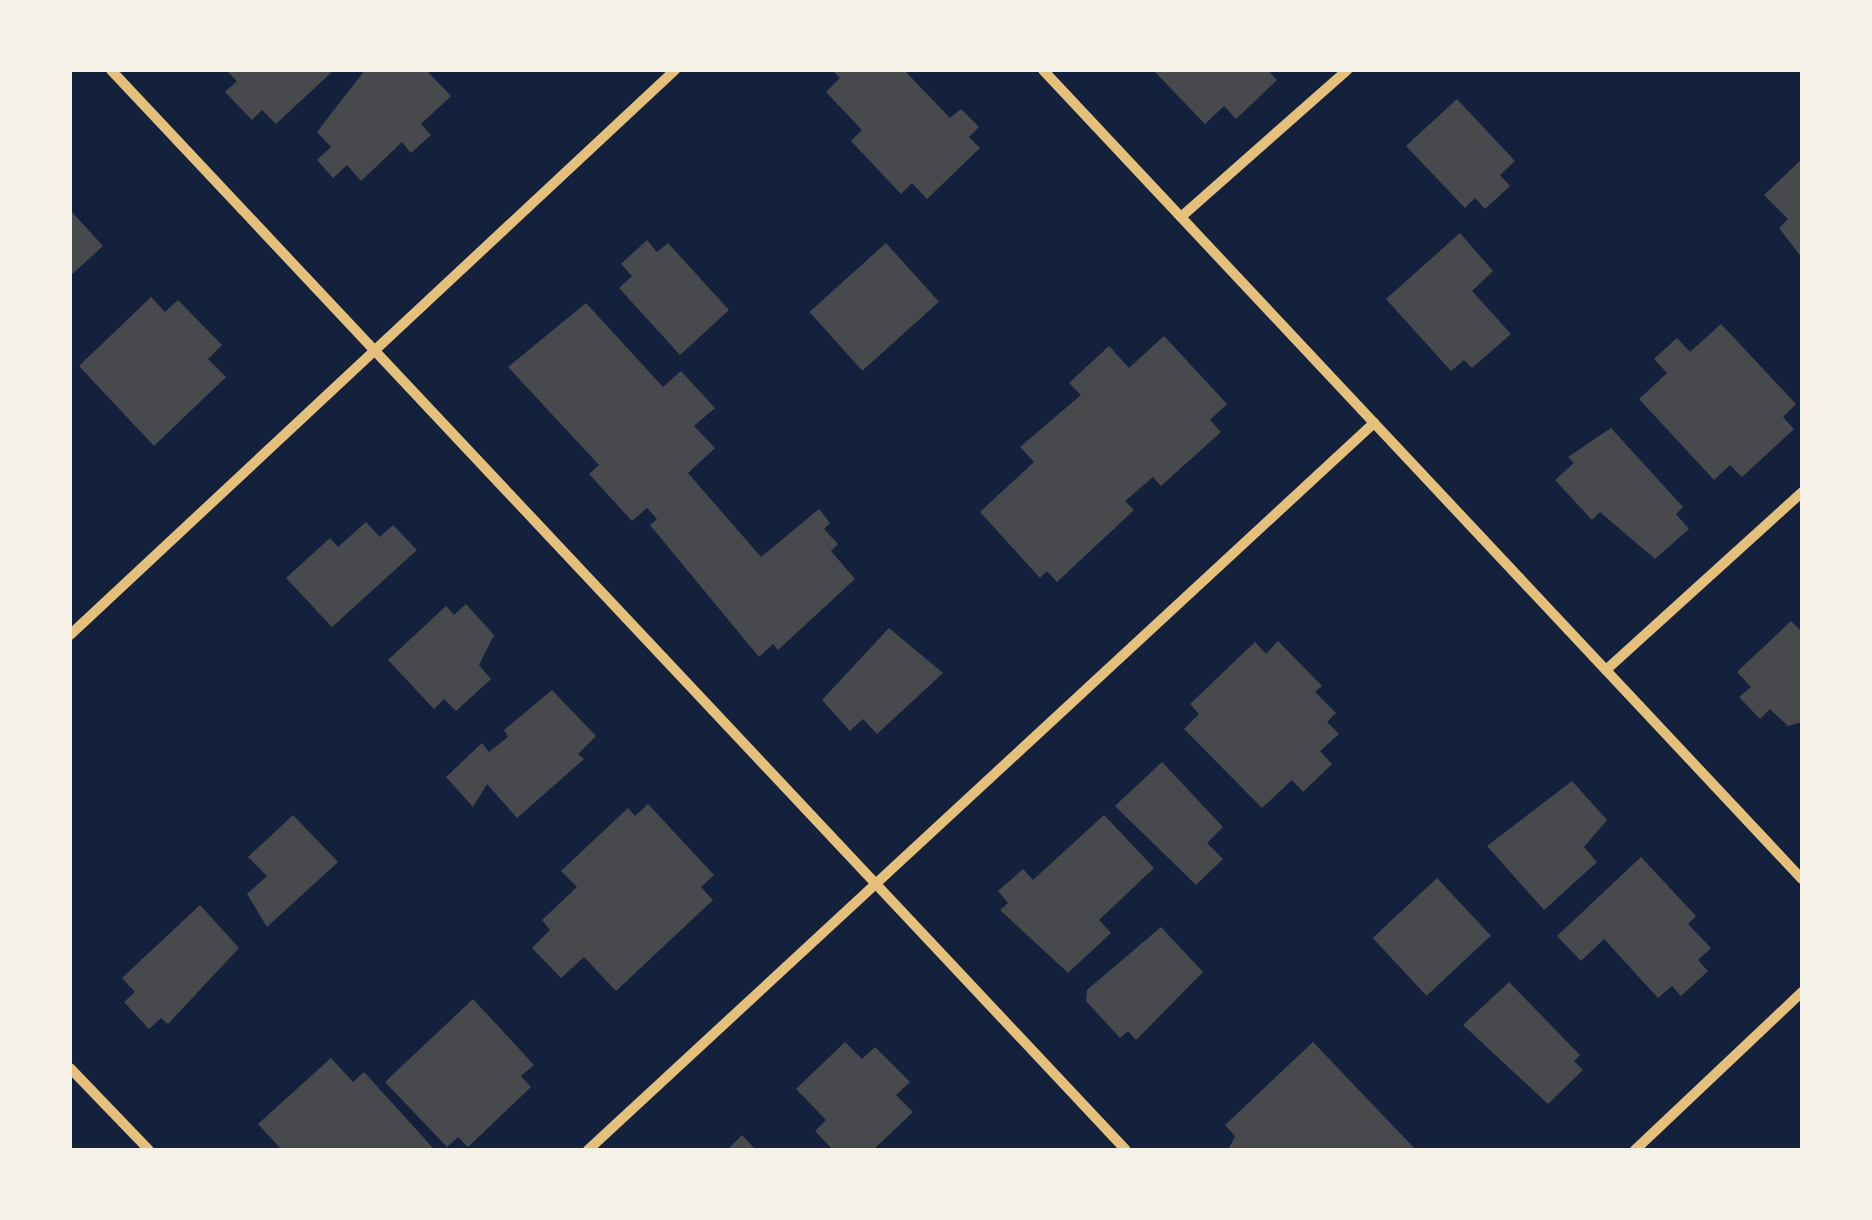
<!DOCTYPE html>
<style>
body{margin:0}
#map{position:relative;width:1872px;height:1220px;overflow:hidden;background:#14213d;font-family:"IBM Plex Sans",sans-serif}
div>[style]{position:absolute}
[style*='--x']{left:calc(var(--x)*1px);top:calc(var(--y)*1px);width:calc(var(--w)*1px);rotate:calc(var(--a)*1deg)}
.building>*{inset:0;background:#48494c;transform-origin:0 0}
.minor>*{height:10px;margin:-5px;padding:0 5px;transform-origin:5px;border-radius:5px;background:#e5c07b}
span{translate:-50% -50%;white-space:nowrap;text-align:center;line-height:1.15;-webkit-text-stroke:8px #f6f1e7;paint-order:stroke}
.frame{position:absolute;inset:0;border:72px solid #f6f1e7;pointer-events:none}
</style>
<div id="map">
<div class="building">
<i style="clip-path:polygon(226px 70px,334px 70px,276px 124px,262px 110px,252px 120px,225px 92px,237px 81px)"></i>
<i style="clip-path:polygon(365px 70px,426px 70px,451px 96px,421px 124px,431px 135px,411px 153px,402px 142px,361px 181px,347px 165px,333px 178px,317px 160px,331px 147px,317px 132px)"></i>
<i style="clip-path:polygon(832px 70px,904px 70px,950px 118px,961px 109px,979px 127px,969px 137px,980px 148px,927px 199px,912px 183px,901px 194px,851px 141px,862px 130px,826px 92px,840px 78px)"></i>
<i style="clip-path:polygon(1153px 70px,1268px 70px,1277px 80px,1236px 119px,1224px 106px,1205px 124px)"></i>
<i style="clip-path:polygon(1457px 99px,1515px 161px,1500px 175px,1510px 186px,1485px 209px,1475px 198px,1465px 208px,1406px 146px)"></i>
<i style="clip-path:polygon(1802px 159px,1802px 258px,1779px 228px,1788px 219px,1764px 195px)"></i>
<i style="clip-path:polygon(70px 210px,103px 246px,70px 276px)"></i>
<i style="clip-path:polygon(1460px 233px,1493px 271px,1472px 291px,1511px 334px,1472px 368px,1464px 360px,1451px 371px,1386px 299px)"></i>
<i style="clip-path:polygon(647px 240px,657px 252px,668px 243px,729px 310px,680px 355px,619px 288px,632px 276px,621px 264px)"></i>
<i style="left:886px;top:243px;width:79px;height:103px;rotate:48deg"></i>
<i style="clip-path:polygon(151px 297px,165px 312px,178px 300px,222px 345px,208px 359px,226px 377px,154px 446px,79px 366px)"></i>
<i style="clip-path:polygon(586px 303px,663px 387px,681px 371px,715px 408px,694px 426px,715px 448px,688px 473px,761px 557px,819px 509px,830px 523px,824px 529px,838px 544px,831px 551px,855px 579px,778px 650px,773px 644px,759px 657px,650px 525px,657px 519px,647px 508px,632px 521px,589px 474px,599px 465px,508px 367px)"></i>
<i style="clip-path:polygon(1721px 324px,1796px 404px,1783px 417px,1794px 429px,1742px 477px,1730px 465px,1714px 480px,1639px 399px,1667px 373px,1654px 359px,1677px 338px,1690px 352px)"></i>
<i style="clip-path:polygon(1164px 336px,1227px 404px,1210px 420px,1221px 432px,1161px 486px,1153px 477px,1125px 501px,1134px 510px,1057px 582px,1047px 571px,1040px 578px,980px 512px,1034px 462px,1020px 447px,1081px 395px,1069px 383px,1109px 346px,1129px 368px)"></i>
<i style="clip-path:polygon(1611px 428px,1683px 507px,1676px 514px,1689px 529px,1655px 559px,1600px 512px,1592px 520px,1555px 480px,1574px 463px,1568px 457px)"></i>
<i style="clip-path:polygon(366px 522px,380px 537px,393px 525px,417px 550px,332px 627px,286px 578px,330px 538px,338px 547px)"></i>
<i style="clip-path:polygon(466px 604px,494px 635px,479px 665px,491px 679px,456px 711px,444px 699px,434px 709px,388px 660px,446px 606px,454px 615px)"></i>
<i style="clip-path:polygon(1791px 621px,1802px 632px,1802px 722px,1788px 726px,1770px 709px,1760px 719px,1739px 697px,1751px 687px,1737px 672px)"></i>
<i style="clip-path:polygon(889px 628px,943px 673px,877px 734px,863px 719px,850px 731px,822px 700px)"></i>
<i style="clip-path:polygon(1278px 641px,1322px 686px,1315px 692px,1336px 713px,1327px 722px,1339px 734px,1320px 751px,1332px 764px,1303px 792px,1292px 780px,1262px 808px,1184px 729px,1199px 714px,1190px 704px,1255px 642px,1266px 654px)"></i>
<i style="clip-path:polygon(552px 690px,596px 736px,578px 754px,584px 759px,517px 818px,487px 784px,473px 807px,446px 777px,482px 743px,489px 752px,508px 737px,504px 730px)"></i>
<i style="clip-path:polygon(1162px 762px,1223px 827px,1207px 843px,1223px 859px,1196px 885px,1115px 806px)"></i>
<i style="clip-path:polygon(1572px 781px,1607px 820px,1584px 847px,1597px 862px,1544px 910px,1487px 846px)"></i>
<i style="clip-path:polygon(648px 804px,714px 875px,701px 887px,713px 900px,616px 991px,584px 957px,561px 978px,532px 948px,550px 930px,542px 920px,577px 887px,561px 871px,628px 808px,635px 816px)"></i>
<i style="clip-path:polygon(293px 815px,338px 862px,267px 927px,247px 894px,267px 876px,248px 857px)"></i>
<i style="clip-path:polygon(1104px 815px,1154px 868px,1099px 920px,1111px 933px,1068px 973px,1000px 910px,1008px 903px,998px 891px,1023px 869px,1033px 880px)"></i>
<i style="clip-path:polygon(1641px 857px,1696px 916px,1688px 924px,1711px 948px,1698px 960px,1708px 971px,1681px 996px,1672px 986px,1658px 998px,1604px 939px,1581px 961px,1557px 936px)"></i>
<i style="left:1437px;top:878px;width:79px;height:88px;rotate:47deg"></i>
<i style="clip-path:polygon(200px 905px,239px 948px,168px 1024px,161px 1018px,149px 1029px,124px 1002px,135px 992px,122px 978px)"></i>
<i style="clip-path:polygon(1161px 927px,1203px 972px,1136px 1040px,1128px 1031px,1120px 1038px,1086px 1001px,1087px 990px)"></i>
<i style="clip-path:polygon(1509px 982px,1580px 1055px,1574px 1061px,1583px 1070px,1548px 1104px,1463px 1025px)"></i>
<i style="clip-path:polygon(473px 999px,534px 1065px,521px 1076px,531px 1087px,468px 1147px,458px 1137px,447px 1147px,385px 1082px)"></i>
<i style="clip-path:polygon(845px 1042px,862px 1059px,875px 1047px,910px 1082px,896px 1095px,913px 1112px,873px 1150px,833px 1150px,815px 1131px,826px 1120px,796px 1089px)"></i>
<i style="clip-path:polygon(1313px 1042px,1416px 1150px,1228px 1150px,1235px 1136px,1225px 1125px)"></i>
<i style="clip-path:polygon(331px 1058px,353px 1082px,364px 1072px,433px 1148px,282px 1150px,258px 1124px)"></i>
<i style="clip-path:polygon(742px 1135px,756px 1150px,727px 1150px)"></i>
</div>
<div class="minor">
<i style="--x:111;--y:70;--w:1482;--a:46.78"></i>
<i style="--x:1043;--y:70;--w:1109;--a:46.83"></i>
<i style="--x:1181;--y:217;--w:222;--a:-41.5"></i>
<i style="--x:70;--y:635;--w:828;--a:-43.04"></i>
<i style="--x:1606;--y:670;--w:265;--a:-42.2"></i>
<i style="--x:70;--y:1068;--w:114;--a:46.1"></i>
<i style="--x:588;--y:1150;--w:1071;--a:-42.77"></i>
<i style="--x:1635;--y:1150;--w:230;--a:-43.4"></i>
</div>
<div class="frame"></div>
</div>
